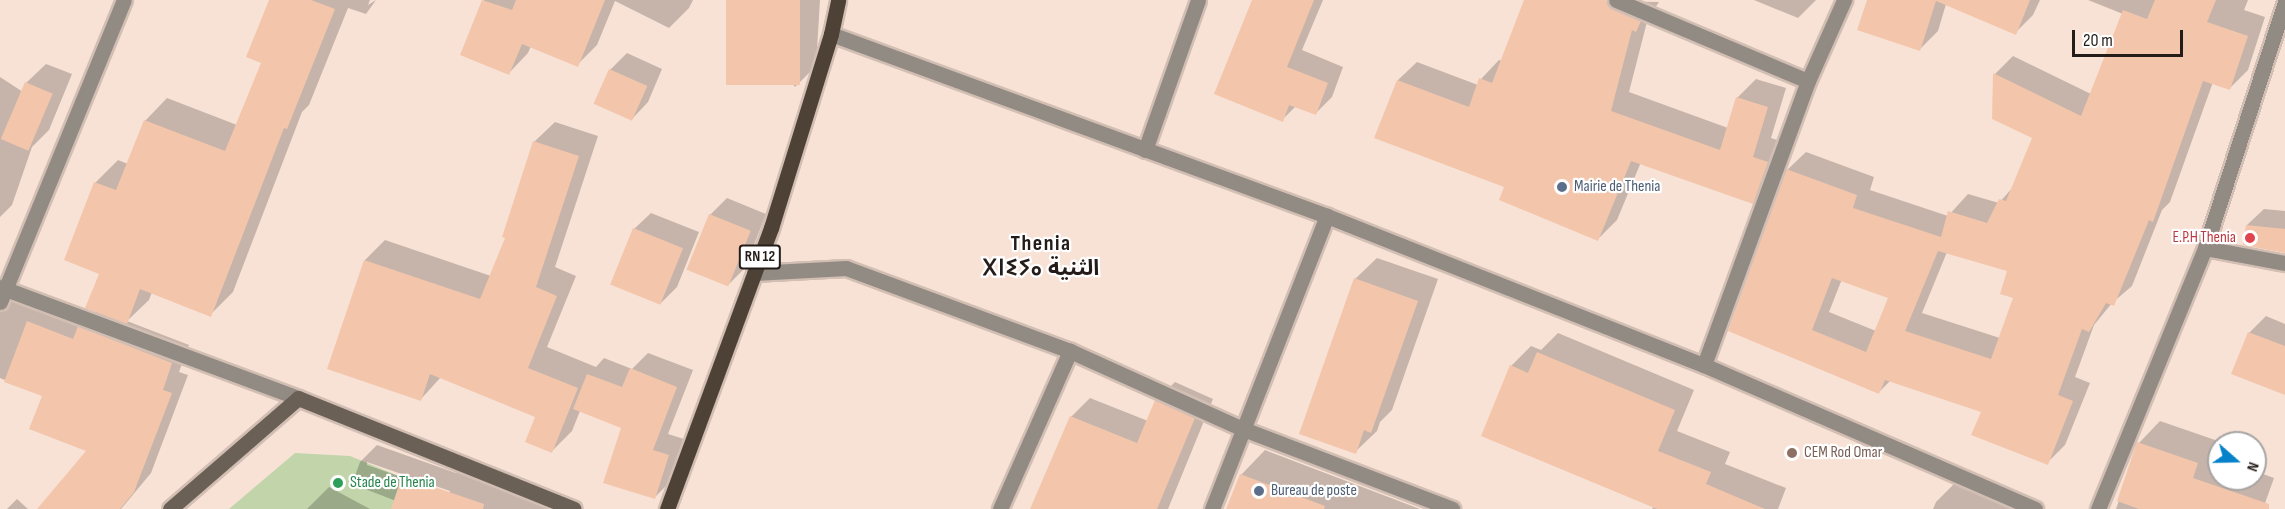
<!DOCTYPE html>
<meta charset="utf-8">
<style>
body{margin:0}
#map{position:relative;width:2285px;height:509px;overflow:hidden;background:#f8e2d5;font-family:"Sofia Sans Condensed","Noto Sans Arabic","Noto Sans Tifinagh",sans-serif}
div>[style]{position:absolute}
[style*='--x']{left:calc(var(--x)*1px);top:calc(var(--y)*1px);width:calc(var(--w)*1px);rotate:calc(var(--a)*1deg)}
.green>*{inset:0;background:#c1d4aa}
.shadow>*{inset:0;background:#0003}
.building>*{inset:0;background:#f3c6ac;transform-origin:0 0}
.roads{filter:drop-shadow(2px 0 #d2beb3) drop-shadow(-2px 0 #d2beb3) drop-shadow(0 2px #d2beb3) drop-shadow(0 -2px #d2beb3)}
.service>*{height:15px;margin:-7.5px;padding:0 7.5px;transform-origin:7.5px;border-radius:7.5px;background:#928b84}
.minor>*{height:15px;margin:-7.5px;padding:0 7.5px;transform-origin:7.5px;border-radius:7.5px;background:#928b84}
.secondary>*{height:15px;margin:-7.5px;padding:0 7.5px;transform-origin:7.5px;border-radius:7.5px;background:#6a6056}
.primary>*{height:15px;margin:-7.5px;padding:0 7.5px;transform-origin:7.5px;border-radius:7.5px;background:#4e4236}
.dots>*{width:16px;height:16px;translate:-50% -50%;box-sizing:border-box;border:3px solid #fff;border-radius:50%}
span{translate:-50% -50%;white-space:nowrap;text-align:center;line-height:1.15;-webkit-text-stroke:4.5px #fff;paint-order:stroke}
.shield-label span{padding:2px 4px;background:#fff;border:2px solid;border-radius:4px;-webkit-text-stroke-width:0}
.shield-label{font-size:15px;color:#241c18;font-weight:700}
.service-label{font-size:16px;color:#4e5e75}
.left{translate:0 -50%;text-align:left}
.health-label{font-size:16px;color:#be3a42}
.right{translate:-100% -50%;text-align:right}
.education-label{font-size:16px;color:#785e54}
.leisure-label{font-size:16px;color:#27864d}
.district-label{font-size:22px;color:#241c18;font-weight:700;letter-spacing:1.5px}
.north{position:absolute;left:2207px;top:431px;width:60px;height:60px;box-sizing:border-box;background:#fff;border:2px solid #a7a4a3;border-radius:50%;rotate:110deg;font-size:16px;font-weight:700;line-height:24px;text-align:center;color:#241c18}
.north::after{content:'';display:block;margin:auto;width:21px;height:27px;background:#0682ca;clip-path:polygon(50% 0,100% 100%,50% 72%,0 100%)}
.scale{position:absolute;left:2072px;top:30px;width:111px;height:27px;box-sizing:border-box;border:3px solid #241c18;border-top:0;padding-left:8px;font-size:18px;line-height:21px;white-space:nowrap;color:#241c18;-webkit-text-stroke:4px #fff;paint-order:stroke}
</style>
<div id="map">
<div class="green">
<i style="clip-path:polygon(295px 453px,350px 456px,479px 509px,229px 509px)"></i>
</div>
<div class="shadow">
<i style="clip-path:polygon(270px 0,370px 0,368px 5px,376px 0,366px 14px,348px 8px,309px 105px,302px 112px,233px 292px,210px 315px,152px 292px,149px 300px,127px 321px,189px 345px,179px 372px,188px 375px,151px 473px,121px 509px,39px 509px,89px 451px,44px 396px,0 378px,0 287px,86px 320px,96px 311px,101px 273px,95px 183px,118px 160px,128px 164px,145px 121px,167px 98px,237px 125px,262px 62px)"></i>
<i style="clip-path:polygon(484px 0,693px 0,689px 8px,669px 28px,615px 1px,597px 45px,577px 65px,531px 46px,528px 53px,509px 73px,462px 54px)"></i>
<i style="clip-path:polygon(727px 0,820px 0,816px 66px,795px 87px)"></i>
<i style="clip-path:polygon(1253px 0,1323px 0,1302px 50px,1343px 67px,1332px 97px,1315px 114px,1296px 106px,1282px 120px)"></i>
<i style="clip-path:polygon(1526px 0,1659px 2px,1648px 18px,1629px 92px,1728px 128px,1737px 98px,1756px 79px,1786px 88px,1771px 138px,1786px 143px,1771px 183px,1752px 202px,1641px 162px,1617px 220px,1598px 239px,1506px 187px,1376px 137px,1398px 80px,1417px 62px,1478px 85px,1481px 79px,1499px 60px,1502px 61px)"></i>
<i style="clip-path:polygon(1754px 0,1816px 0,1798px 18px)"></i>
<i style="clip-path:polygon(1869px 0,2040px 0,2033px 15px,2015px 33px,1946px 4px,1938px 31px,1920px 49px)"></i>
<i style="clip-path:polygon(evenodd,2088px 0,2248px 0,2244px 10px,2265px 17px,2248px 70px,2230px 88px,2213px 82px,2170px 202px,2162px 210px,2132px 286px,2112px 303px,2094px 325px,2075px 377px,2090px 383px,2065px 445px,2047px 463px,1983px 411px,1890px 381px,1879px 392px,1730px 330px,1787px 170px,1806px 152px,1874px 177px,1870px 190px,1948px 216px,1968px 194px,1999px 203px,2014px 186px,2033px 137px,1995px 74px,2013px 56px,2091px 94px,2123px 14px,2088px 0,1947px 252px,2009px 270px,2015px 297px,2000px 338px,1922px 313px,1947px 252px,2088px 0,1842px 279px,1890px 297px,1876px 331px,1829px 312px,1842px 279px)"></i>
<i style="clip-path:polygon(627px 53px,662px 69px,648px 102px,632px 119px,610px 70px)"></i>
<i style="clip-path:polygon(46px 64px,72px 74px,49px 130px,32px 147px,12px 205px,0 217px,0 77px,23px 92px,26px 83px)"></i>
<i style="clip-path:polygon(555px 122px,598px 136px,555px 267px,576px 276px,547px 347px,596px 367px,604px 358px,632px 369px,648px 353px,693px 370px,668px 434px,684px 439px,671px 481px,655px 497px,623px 427px,580px 411px,572px 431px,552px 451px,537px 416px,441px 377px,421px 399px,328px 368px,365px 260px,385px 240px,491px 276px,507px 237px,534px 142px)"></i>
<i style="clip-path:polygon(727px 198px,766px 214px,745px 268px,729px 284px,710px 215px)"></i>
<i style="clip-path:polygon(2264px 209px,2285px 211px,2285px 252px,2247px 225px)"></i>
<i style="clip-path:polygon(651px 213px,699px 232px,677px 287px,660px 304px,634px 229px)"></i>
<i style="clip-path:polygon(1377px 258px,1438px 279px,1392px 410px,1380px 422px,1377px 431px,1355px 452px,1355px 279px)"></i>
<i style="clip-path:polygon(2266px 316px,2285px 324px,2285px 393px,2249px 333px)"></i>
<i style="clip-path:polygon(1558px 333px,1694px 390px,1677px 431px,1730px 452px,1725px 464px,1786px 488px,1778px 509px,1652px 509px,1654px 506px,1511px 366px,1531px 346px,1541px 350px)"></i>
<i style="clip-path:polygon(1175px 382px,1213px 399px,1168px 509px,1032px 509px,1071px 417px,1090px 398px,1148px 421px,1156px 401px)"></i>
<i style="clip-path:polygon(2160px 421px,2218px 441px,2213px 456px,2219px 458px,2219px 479px,2255px 479px,2255px 471px,2274px 478px,2263px 509px,2116px 509px,2139px 443px)"></i>
<i style="clip-path:polygon(evenodd,377px 445px,456px 473px,464px 464px,578px 509px,417px 509px,352px 484px,360px 462px,377px 445px,367px 462px,450px 491px,449px 494px,367px 465px,367px 462px)"></i>
<i style="clip-path:polygon(1265px 450px,1420px 509px,1228px 509px,1241px 475px)"></i>
<i style="clip-path:polygon(1957px 481px,2025px 509px,1933px 509px,1936px 502px)"></i>
<i style="clip-path:polygon(329px 487px,370px 509px,307px 509px)"></i>
<i style="clip-path:polygon(17px 499px,28px 509px,7px 509px)"></i>
</div>
<div class="building">
<i style="clip-path:polygon(269px 0,311px 0,335px 9px,287px 129px,284px 128px,211px 317px,140px 289px,127px 324px,85px 308px,99px 274px,64px 260px,94px 182px,116px 190px,144px 120px,225px 151px,261px 63px,246px 57px)"></i>
<i style="clip-path:polygon(482px 0,512px 10px,516px 0,605px 0,578px 67px,522px 44px,509px 75px,460px 55px)"></i>
<i style="left:726px;top:0;width:74px;height:85px"></i>
<i style="clip-path:polygon(1252px 0,1314px 0,1287px 67px,1328px 83px,1316px 115px,1289px 105px,1283px 122px,1214px 94px)"></i>
<i style="clip-path:polygon(1524px 0,1606px 0,1612px 9px,1641px 21px,1636px 32px,1632px 30px,1611px 111px,1720px 150px,1736px 97px,1768px 107px,1753px 157px,1768px 162px,1753px 204px,1631px 161px,1598px 241px,1499px 200px,1504px 187px,1374px 138px,1397px 80px,1469px 107px,1479px 78px,1492px 83px)"></i>
<i style="clip-path:polygon(1867px 0,2030px 0,2016px 35px,1936px 1px,1920px 51px,1857px 30px)"></i>
<i style="clip-path:polygon(evenodd,2155px 0,2216px 0,2207px 22px,2248px 36px,2230px 90px,2203px 81px,2153px 222px,2149px 220px,2114px 306px,2106px 303px,2089px 332px,2082px 329px,2058px 395px,2073px 401px,2048px 465px,1971px 435px,1981px 412px,1885px 380px,1879px 394px,1728px 331px,1786px 169px,1857px 195px,1853px 208px,1941px 237px,1948px 211px,1987px 223px,1999px 199px,2006px 201px,2032px 138px,1992px 119px,1993px 73px,2081px 116px,2123px 10px,2147px 19px,2155px 0,1938px 251px,2007px 271px,2000px 294px,2013px 298px,1991px 359px,1905px 331px,1938px 251px,2155px 0,1832px 278px,1888px 298px,1866px 352px,1812px 330px,1832px 278px)"></i>
<i style="left:609px;top:69px;width:42px;height:38px;rotate:24deg"></i>
<i style="left:25px;top:82px;width:30px;height:62px;rotate:23deg"></i>
<i style="clip-path:polygon(533px 141px,579px 156px,536px 287px,557px 296px,528px 368px,578px 388px,552px 453px,525px 442px,535px 417px,430px 374px,421px 401px,327px 369px,364px 260px,480px 299px,505px 238px,502px 237px)"></i>
<i style="left:709px;top:214px;width:45px;height:60px;rotate:22deg"></i>
<i style="clip-path:polygon(2246px 225px,2285px 229px,2285px 253px,2243px 245px)"></i>
<i style="left:633px;top:228px;width:54px;height:61px;rotate:22deg"></i>
<i style="clip-path:polygon(1354px 278px,1418px 301px,1371px 433px,1364px 430px,1356px 454px,1299px 434px)"></i>
<i style="clip-path:polygon(27px 321px,73px 339px,78px 326px,172px 363px,163px 390px,172px 393px,134px 492px,120px 509px,37px 509px,86px 451px,29px 429px,42px 396px,4px 382px)"></i>
<i style="clip-path:polygon(2248px 332px,2285px 346px,2285px 395px,2231px 374px)"></i>
<i style="clip-path:polygon(1537px 352px,1675px 410px,1658px 451px,1711px 472px,1706px 484px,1765px 509px,1657px 509px,1481px 436px,1510px 365px,1528px 373px)"></i>
<i style="clip-path:polygon(630px 368px,677px 387px,653px 450px,669px 455px,655px 499px,603px 483px,621px 428px,573px 409px,587px 374px,622px 387px)"></i>
<i style="clip-path:polygon(1155px 400px,1195px 418px,1157px 509px,1030px 509px,1070px 416px,1137px 443px)"></i>
<i style="clip-path:polygon(2137px 442px,2198px 463px,2193px 478px,2269px 504px,2269px 509px,2139px 509px,2117px 501px)"></i>
<i style="clip-path:polygon(1240px 474px,1325px 506px,1324px 509px,1226px 509px)"></i>
<i style="clip-path:polygon(402px 476px,484px 504px,483px 509px,391px 509px)"></i>
</div>
<div class="roads">
<div class="service">
<i style="--x:2205;--y:248;--w:81;--a:10.6"></i>
</div>
<div class="minor">
<i style="--x:1616;--y:0;--w:208;--a:22.9"></i>
<i style="--x:831;--y:34;--w:528;--a:20.15"></i>
<i style="--x:1327;--y:216;--w:405;--a:21.6"></i>
<i style="--x:1704;--y:365;--w:361;--a:23.5"></i>
<i style="--x:1145;--y:150;--w:159;--a:-70.5"></i>
<i style="--x:754;--y:273;--w:92;--a:-3.1"></i>
<i style="--x:846;--y:268;--w:239;--a:20.3"></i>
<i style="--x:1070;--y:351;--w:190;--a:24.3"></i>
<i style="--x:1243;--y:429;--w:224;--a:20.9"></i>
<i style="--x:0;--y:287;--w:318;--a:20.4"></i>
<i style="--x:0;--y:302;--w:326;--a:-67.7"></i>
<i style="--x:1704;--y:365;--w:302;--a:-69.9"></i>
<i style="--x:1808;--y:81;--w:89;--a:-66"></i>
<i style="--x:1000;--y:509;--w:173;--a:-66.1"></i>
<i style="--x:1212;--y:509;--w:315;--a:-68.6"></i>
<i style="--x:2098;--y:509;--w:282;--a:-67.7"></i>
<i style="--x:2205;--y:248;--w:259;--a:-72"></i>
</div>
<div class="secondary">
<i style="--x:170;--y:509;--w:169;--a:-40.9"></i>
<i style="--x:298;--y:398;--w:297;--a:21.9"></i>
</div>
<div class="primary">
<i style="--x:667;--y:509;--w:300;--a:-69.7"></i>
<i style="--x:771;--y:228;--w:203;--a:-72.8"></i>
<i style="--x:831;--y:34;--w:35;--a:-78"></i>
</div>
</div>
<div class="dots">
<i style="left:1562px;top:187px;background:#5c6f8a"></i>
<i style="left:2250px;top:238px;background:#e0444e"></i>
<i style="left:1792px;top:453px;background:#8d6e63"></i>
<i style="left:338px;top:483px;background:#2e9e5b"></i>
<i style="left:1259px;top:491px;background:#5c6f8a"></i>
</div>
<div class="shield-label">
<span style="left:760px;top:257px">RN 12</span>
</div>
<div class="service-label">
<span class="left" style="left:1574px;top:187px">Mairie de Thenia</span>
<span class="left" style="left:1271px;top:491px">Bureau de poste</span>
</div>
<div class="health-label">
<span class="right" style="left:2236px;top:238px">E.P.H Thenia</span>
</div>
<div class="education-label">
<span class="left" style="left:1804px;top:453px">CEM Rod Omar</span>
</div>
<div class="leisure-label">
<span class="left" style="left:350px;top:483px">Stade de Thenia</span>
</div>
<div class="district-label">
<span style="left:1041px;top:256px">Thenia<br>ⵝⵏⵉⵢⴰ الثنية</span>
</div>
<div class="north">N</div>
<div class="scale">20 m</div>
</div>
